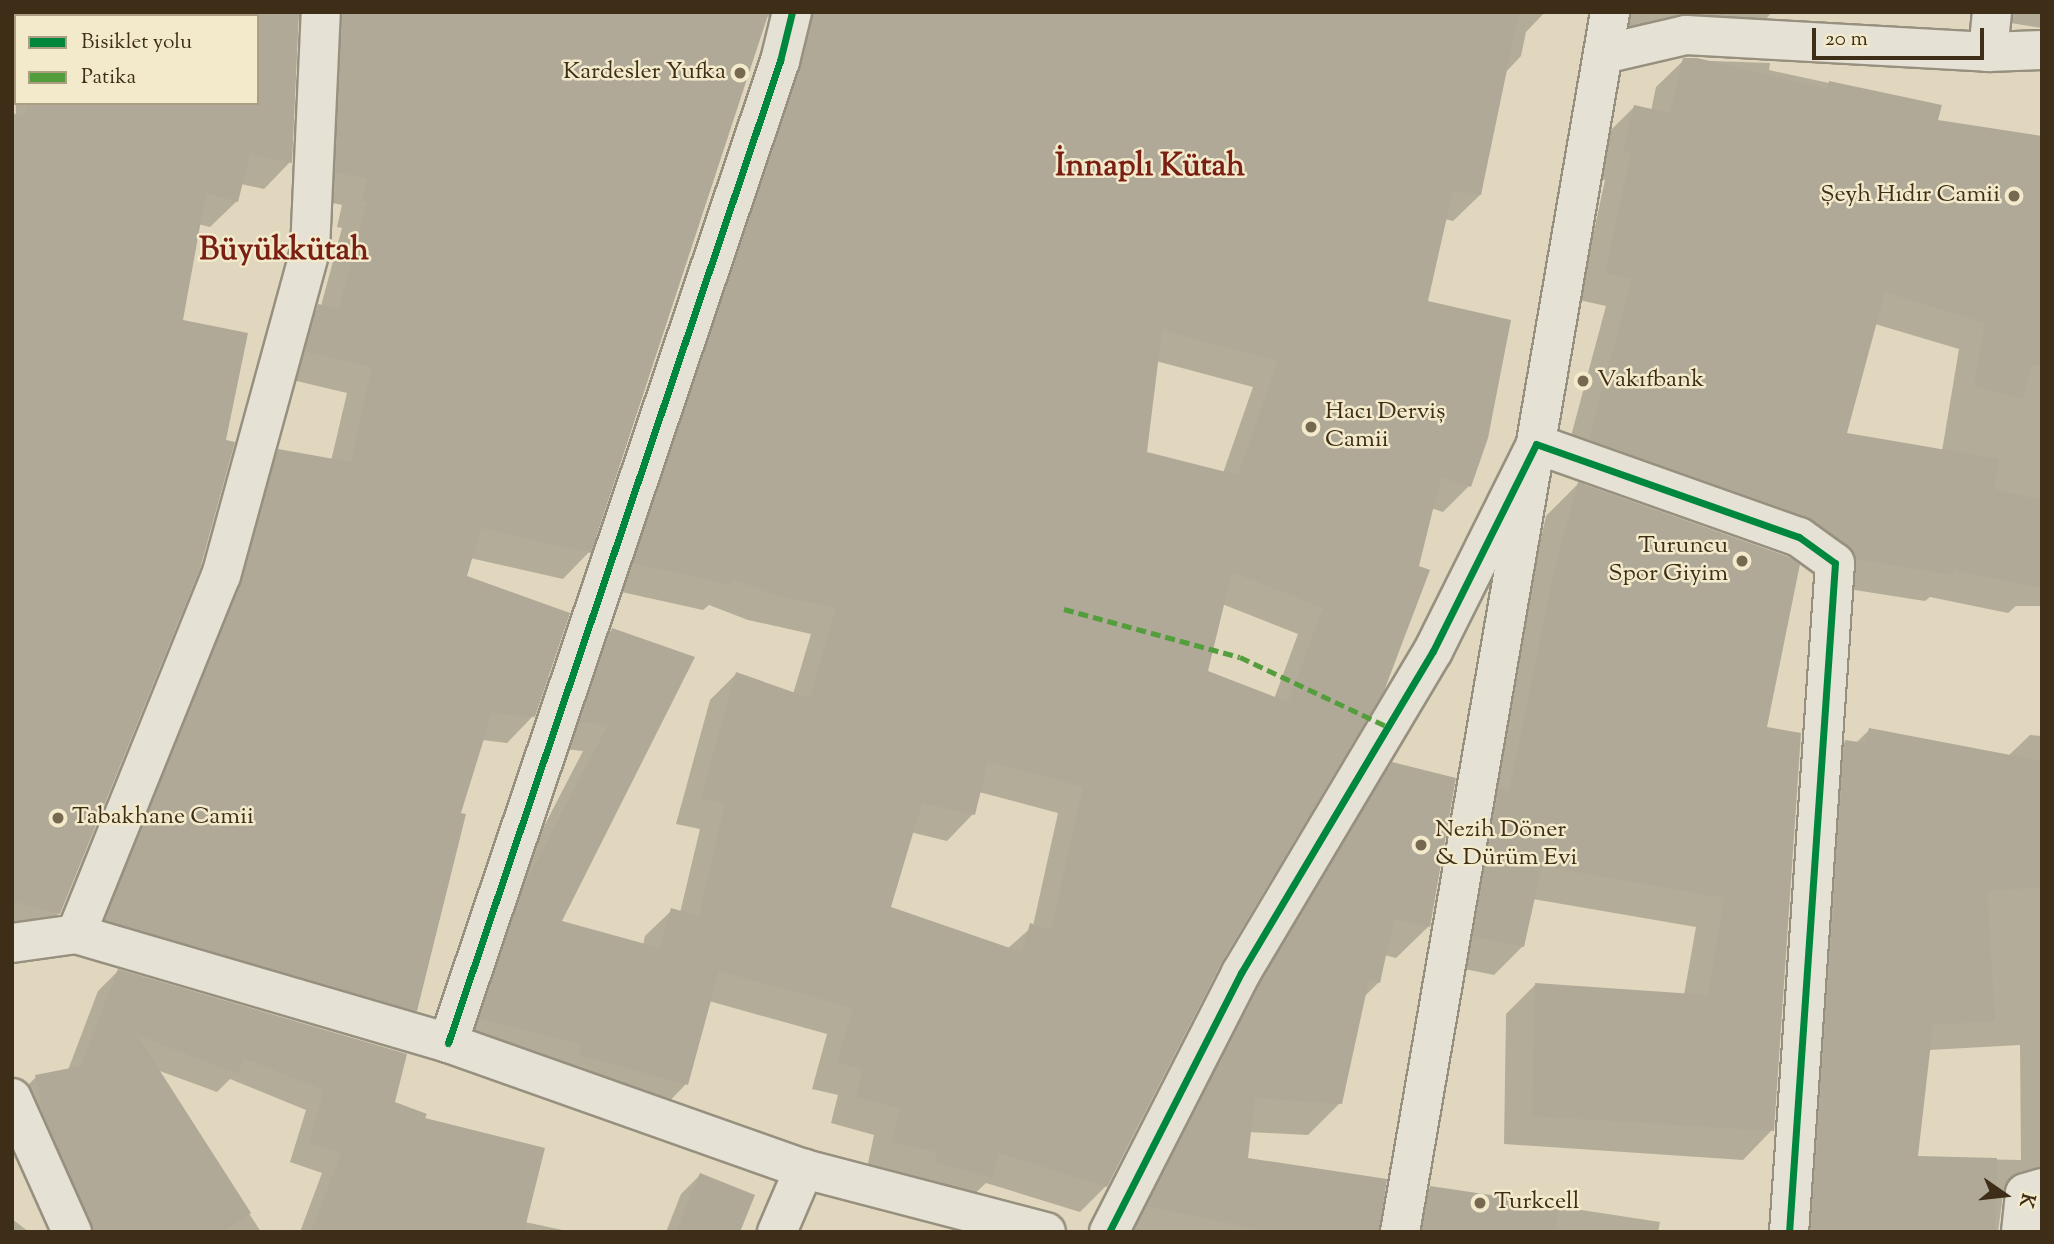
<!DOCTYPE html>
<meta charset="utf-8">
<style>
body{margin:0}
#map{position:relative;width:2054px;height:1244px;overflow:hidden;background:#e0d7be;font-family:"Sorts Mill Goudy",serif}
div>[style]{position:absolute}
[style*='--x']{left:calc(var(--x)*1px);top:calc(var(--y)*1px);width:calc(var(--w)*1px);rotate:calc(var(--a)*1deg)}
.shadow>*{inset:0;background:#0003}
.building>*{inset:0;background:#b0a997}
.roads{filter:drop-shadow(2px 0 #97907f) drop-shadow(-2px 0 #97907f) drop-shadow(0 2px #97907f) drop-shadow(0 -2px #97907f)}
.minor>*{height:38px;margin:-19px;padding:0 19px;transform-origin:19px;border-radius:19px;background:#e5e1d5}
.tertiary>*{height:38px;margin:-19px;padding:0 19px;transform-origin:19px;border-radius:19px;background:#e5e1d5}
.secondary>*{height:38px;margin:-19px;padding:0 19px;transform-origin:19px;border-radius:19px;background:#e5e1d5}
.quiet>*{height:5px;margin-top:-2.5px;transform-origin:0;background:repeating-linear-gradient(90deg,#539d3d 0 10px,transparent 0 15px)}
.cycleway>*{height:7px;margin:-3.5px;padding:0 3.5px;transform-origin:3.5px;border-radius:3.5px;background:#00873e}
.dots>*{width:19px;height:19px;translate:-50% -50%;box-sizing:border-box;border:4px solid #f3eacc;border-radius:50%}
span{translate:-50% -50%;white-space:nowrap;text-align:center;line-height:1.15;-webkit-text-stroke:5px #f3eacc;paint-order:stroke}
.poi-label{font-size:24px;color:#3e2d17}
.right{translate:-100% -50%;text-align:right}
.left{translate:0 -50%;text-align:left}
.district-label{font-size:32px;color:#7a1f14;font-weight:700}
.frame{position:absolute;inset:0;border:14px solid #3e2d17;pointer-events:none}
.legend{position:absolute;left:14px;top:14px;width:245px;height:91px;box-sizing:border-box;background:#f3eacc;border:2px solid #ab9e84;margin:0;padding:9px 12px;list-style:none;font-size:21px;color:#3e2d17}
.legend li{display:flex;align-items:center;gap:14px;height:35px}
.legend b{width:35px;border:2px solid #ab9e84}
.north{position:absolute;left:1970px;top:1160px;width:70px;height:70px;-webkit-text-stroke:5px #f3eacc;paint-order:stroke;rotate:104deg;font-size:19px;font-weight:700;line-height:28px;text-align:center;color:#3e2d17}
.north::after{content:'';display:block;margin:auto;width:24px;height:32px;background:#3e2d17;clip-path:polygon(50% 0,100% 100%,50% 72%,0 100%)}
.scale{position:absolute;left:1812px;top:28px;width:172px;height:32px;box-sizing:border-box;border:4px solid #3e2d17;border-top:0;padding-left:9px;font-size:21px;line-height:24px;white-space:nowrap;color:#3e2d17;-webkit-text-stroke:5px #f3eacc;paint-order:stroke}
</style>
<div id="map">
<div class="shadow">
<i style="clip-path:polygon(evenodd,23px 12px,1545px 12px,1526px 32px,1521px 56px,1505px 73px,1480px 195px,1453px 221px,1444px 219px,1425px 302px,1469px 486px,1443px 512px,1431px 508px,1221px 961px,1106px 1186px,1080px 1212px,986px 1183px,964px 1204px,867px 1168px,874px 1135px,831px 1123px,838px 1095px,812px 1089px,827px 1034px,709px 1001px,686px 1084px,660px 1111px,455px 1044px,499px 913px,583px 751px,555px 748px,586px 656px,612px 630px,692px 658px,559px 922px,643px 945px,645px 936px,672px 910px,680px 913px,700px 829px,676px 824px,710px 700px,736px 674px,793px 694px,811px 634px,748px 620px,709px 605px,703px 610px,608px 589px,776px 94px,771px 17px,767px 17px,589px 552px,563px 579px,470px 558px,465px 577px,533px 716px,507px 743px,482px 740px,459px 814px,416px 1010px,389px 1037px,80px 946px,252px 478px,279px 451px,331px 461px,347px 393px,280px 377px,292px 332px,321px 306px,342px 228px,337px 227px,342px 205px,310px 198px,307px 20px,297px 17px,290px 162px,264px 189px,241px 184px,237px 201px,210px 227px,198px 224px,59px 913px,33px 939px,12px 934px,16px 51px,16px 103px,257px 103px,257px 16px,22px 16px,23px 12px,1156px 361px,1253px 387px,1223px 473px,1145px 453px,1156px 361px,23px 12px,1222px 604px,1298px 634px,1274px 699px,1206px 672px,1222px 604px,23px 12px,979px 792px,1058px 813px,1033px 926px,1007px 949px,889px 908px,910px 832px,947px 841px,973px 814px,979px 792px)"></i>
<i style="clip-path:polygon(1615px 12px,1772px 12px,1739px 50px,1615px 31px)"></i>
<i style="clip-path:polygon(1981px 12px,2042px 12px,2042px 28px,1992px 20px)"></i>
<i style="clip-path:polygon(evenodd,1684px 60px,1770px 63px,1769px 70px,1940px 107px,1935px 122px,2042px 138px,2042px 606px,2016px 606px,2008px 613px,1930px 597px,1925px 601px,1829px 586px,1821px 572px,1779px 543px,1563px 466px,1606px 306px,1579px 300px,1605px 180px,1597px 178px,1607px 134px,1634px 107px,1651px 111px,1656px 87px,1684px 60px,1875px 324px,1959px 349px,1942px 451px,1845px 434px,1875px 324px)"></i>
<i style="clip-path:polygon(1578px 484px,1765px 729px,1772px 1130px,1743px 1160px,1504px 1144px,1506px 1014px,1535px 985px,1684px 995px,1696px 927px,1533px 899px,1523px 946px,1494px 975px,1445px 965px,1546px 516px)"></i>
<i style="clip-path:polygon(evenodd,1870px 729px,2008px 756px,2030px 735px,2042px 736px,2042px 1232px,2026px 1232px,2008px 1193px,2003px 1195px,1998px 1232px,1787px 1232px,1818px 769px,1845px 742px,1856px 743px,1870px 729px,2020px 1045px,2021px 1160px,1916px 1158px,1929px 1050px,2020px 1045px)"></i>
<i style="clip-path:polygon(1393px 764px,1429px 926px,1396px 958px,1384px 955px,1379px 982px,1363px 998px,1340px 1103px,1308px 1135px,1249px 1132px,1246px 1160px,1378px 1232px,1119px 1232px,1360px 796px)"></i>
<i style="clip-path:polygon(118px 971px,393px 1103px,403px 1232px,300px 1232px,322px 1173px,290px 1162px,306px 1110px,230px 1079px,217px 1092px,157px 1070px,261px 1232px,91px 1232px,67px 1197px,16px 1097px,36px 1077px,68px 1070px,98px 991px)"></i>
<i style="clip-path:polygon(700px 1175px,739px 1232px,666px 1232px,681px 1194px)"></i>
<i style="clip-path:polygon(1431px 1187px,1660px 1222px,1658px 1232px,1396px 1232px,1398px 1220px)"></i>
<i style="clip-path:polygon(12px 1219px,29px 1232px,12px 1232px)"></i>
<i style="clip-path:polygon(525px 1222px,572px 1232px,443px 1232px)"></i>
</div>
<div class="building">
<i style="clip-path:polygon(257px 12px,299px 12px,292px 163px,250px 154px,238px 202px,206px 193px,183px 320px,248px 333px,226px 440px,235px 442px,200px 569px,60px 914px,12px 901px,12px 113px,24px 117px,28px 103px,257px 103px)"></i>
<i style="clip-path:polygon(343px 12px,769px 12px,591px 553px,481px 528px,467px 576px,570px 613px,535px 717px,492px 713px,461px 813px,466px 814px,417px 1011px,105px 920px,241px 584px,278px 449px,351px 462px,372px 367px,305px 351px,318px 304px,339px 309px,367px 202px,362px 201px,367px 179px,335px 172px)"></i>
<i style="clip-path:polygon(evenodd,813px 12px,1519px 12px,1481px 195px,1453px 190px,1428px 301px,1511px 320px,1488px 438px,1471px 487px,1441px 477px,1419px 566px,1430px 570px,1384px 691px,1222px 962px,1107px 1187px,999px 1153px,992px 1178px,934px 1162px,937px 1152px,892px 1142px,900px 1109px,856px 1097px,863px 1069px,837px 1063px,853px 1008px,719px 971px,688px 1085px,579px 1055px,582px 1045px,480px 1018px,524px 885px,608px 725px,580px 722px,612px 628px,695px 657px,562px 921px,660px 948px,671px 908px,699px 916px,725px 803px,701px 798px,736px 672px,810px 698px,836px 608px,775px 595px,734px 579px,731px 585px,633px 563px,801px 68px,813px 12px,1162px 330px,1278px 361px,1238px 475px,1147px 452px,1162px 330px,813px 12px,1232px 572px,1323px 608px,1288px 702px,1208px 671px,1232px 572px,813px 12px,988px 761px,1083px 787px,1051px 930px,1030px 923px,1022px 952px,891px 907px,922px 803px,975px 815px,988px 761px)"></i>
<i style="clip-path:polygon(1683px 58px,1697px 58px,1827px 89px,1829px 81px,1942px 105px,1938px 120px,2042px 136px,2042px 367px,2032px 364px,2023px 399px,1974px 386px,1985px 323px,1885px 292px,1847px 433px,1999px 459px,1994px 489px,2042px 500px,2042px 588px,1954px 570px,1953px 575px,1856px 559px,1848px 545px,1806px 516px,1589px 439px,1632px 279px,1605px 273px,1631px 153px,1623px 151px,1634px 105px,1670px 113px)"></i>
<i style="clip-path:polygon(1578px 482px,1789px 557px,1800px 564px,1767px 727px,1801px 733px,1774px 1131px,1532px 1116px,1535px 983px,1708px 995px,1724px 898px,1542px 866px,1524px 947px,1473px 936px,1499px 788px,1509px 791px,1553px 576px)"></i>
<i style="clip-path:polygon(1869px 728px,2042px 761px,2042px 888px,1987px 890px,1995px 1021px,1933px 1025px,1918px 1156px,1997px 1158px,1995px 1232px,1811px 1232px,1845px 740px,1865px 743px)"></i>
<i style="clip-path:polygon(1392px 762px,1456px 778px,1430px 927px,1394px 919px,1380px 983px,1369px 980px,1342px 1104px,1255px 1098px,1248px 1158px,1387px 1179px,1379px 1232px,1270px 1232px,1147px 1206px,1260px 984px)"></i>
<i style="clip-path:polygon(118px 969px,407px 1054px,395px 1102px,427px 1114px,425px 1118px,545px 1148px,524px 1232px,311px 1232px,341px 1153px,309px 1143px,324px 1090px,244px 1058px,238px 1074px,137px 1035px,251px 1213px,222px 1232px,93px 1232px,43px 1114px,35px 1075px,81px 1066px)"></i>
<i style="clip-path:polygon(700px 1173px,755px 1195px,740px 1232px,676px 1232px)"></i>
<i style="clip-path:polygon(1430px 1186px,1558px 1205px,1556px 1232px,1422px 1232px)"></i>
</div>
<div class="roads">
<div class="minor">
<i style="--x:1988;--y:52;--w:40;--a:-84.3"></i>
<i style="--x:76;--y:934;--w:386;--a:-68"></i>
<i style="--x:221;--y:576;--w:338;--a:-74.7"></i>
<i style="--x:310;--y:250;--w:238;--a:-87.4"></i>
<i style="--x:448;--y:1043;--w:1037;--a:-71.32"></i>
<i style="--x:780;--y:61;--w:50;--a:-76.2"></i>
<i style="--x:12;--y:1098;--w:147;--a:65.9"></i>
<i style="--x:777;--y:1232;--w:69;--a:-66.8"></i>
<i style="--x:1109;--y:1232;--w:291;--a:-63"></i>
<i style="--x:1241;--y:973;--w:375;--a:-59.2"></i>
<i style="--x:1433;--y:651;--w:231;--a:-63.5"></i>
<i style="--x:1536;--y:444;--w:279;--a:19.5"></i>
<i style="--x:1799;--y:537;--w:44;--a:35.8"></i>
<i style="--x:1835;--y:563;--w:671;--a:93.93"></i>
<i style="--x:2021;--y:1232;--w:39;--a:-84"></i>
<i style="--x:2025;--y:1193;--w:18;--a:-16"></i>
</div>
<div class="tertiary">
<i style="--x:1604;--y:54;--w:84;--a:-13"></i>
<i style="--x:1686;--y:35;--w:302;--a:3.2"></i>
<i style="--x:1988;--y:52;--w:54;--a:-2.1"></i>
<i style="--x:12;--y:943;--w:65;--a:-8"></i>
<i style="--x:76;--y:934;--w:388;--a:16.3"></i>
<i style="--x:448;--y:1043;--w:378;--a:19.5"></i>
<i style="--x:804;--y:1169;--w:250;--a:14.6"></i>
</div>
<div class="secondary">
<i style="--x:1400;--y:1232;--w:1238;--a:-80.23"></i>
</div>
</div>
<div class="quiet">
<i style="--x:1064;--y:609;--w:182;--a:15.3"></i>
<i style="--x:1240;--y:657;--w:164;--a:25.3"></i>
</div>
<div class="cycleway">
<i style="--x:448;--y:1043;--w:1037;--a:-71.32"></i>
<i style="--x:780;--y:61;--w:50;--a:-76.2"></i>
<i style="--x:1109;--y:1232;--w:291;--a:-63"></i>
<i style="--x:1241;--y:973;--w:375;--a:-59.2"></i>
<i style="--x:1433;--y:651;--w:231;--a:-63.5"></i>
<i style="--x:1536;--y:444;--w:279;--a:19.5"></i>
<i style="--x:1799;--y:537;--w:44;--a:35.8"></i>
<i style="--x:1835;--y:563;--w:671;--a:93.93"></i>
</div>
<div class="dots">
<i style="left:740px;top:73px;background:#776851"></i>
<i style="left:2014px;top:196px;background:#776851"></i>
<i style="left:1583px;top:381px;background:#776851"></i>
<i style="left:1311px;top:427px;background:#776851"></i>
<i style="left:1742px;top:561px;background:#776851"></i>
<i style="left:58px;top:818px;background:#776851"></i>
<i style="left:1421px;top:845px;background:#776851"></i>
<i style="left:1480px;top:1203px;background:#776851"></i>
</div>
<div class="poi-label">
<span class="right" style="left:726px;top:73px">Kardesler Yufka</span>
<span class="right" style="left:2000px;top:196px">Şeyh Hıdır Camii</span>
<span class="left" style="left:1597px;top:381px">Vakıfbank</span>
<span class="left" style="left:1325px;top:427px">Hacı Derviş<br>Camii</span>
<span class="right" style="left:1728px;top:561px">Turuncu<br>Spor Giyim</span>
<span class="left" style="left:72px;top:818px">Tabakhane Camii</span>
<span class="left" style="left:1435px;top:845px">Nezih Döner<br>&amp; Dürüm Evi</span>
<span class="left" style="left:1494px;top:1203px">Turkcell</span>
</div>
<div class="district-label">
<span style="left:1150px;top:167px">İnnaplı Kütah</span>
<span style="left:284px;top:251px">Büyükkütah</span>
</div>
<div class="frame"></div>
<ul class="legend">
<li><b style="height:9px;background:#00873e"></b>Bisiklet yolu</li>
<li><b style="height:9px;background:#539d3d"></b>Patika</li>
</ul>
<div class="north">K</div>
<div class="scale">20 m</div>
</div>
